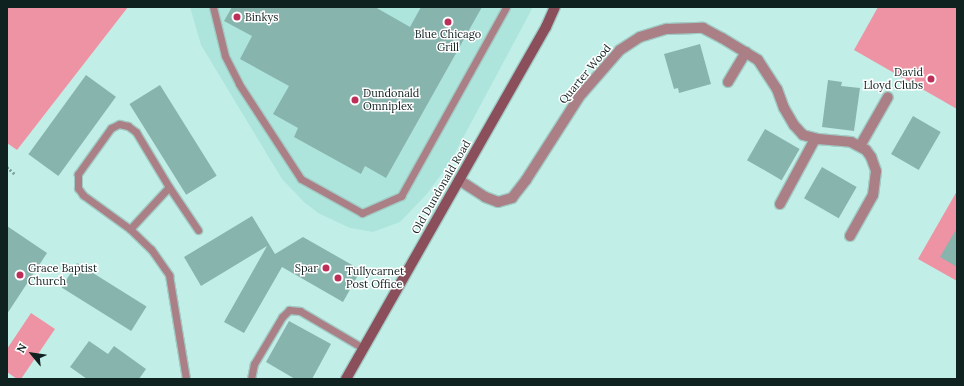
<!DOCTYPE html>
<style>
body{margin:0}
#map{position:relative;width:964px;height:386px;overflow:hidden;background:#c1efe8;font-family:Lora,serif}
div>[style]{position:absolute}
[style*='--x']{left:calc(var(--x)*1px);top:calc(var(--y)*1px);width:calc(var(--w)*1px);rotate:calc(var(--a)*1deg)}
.built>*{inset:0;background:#ade5dc}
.green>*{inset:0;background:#ee93a3}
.building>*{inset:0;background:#88b4ae;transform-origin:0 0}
.path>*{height:2.5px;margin-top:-1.25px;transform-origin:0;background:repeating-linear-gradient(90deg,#82a5a0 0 2px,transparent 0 4px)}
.roads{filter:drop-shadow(1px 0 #a1cac4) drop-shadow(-1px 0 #a1cac4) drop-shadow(0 1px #a1cac4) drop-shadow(0 -1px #a1cac4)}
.lane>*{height:7px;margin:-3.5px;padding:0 3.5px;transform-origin:3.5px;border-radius:3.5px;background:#aa8086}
.street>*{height:10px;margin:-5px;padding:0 5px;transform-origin:5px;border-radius:5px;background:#aa8086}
.secondary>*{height:10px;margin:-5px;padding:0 5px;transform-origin:5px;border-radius:5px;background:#8a4f5a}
.dots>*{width:11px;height:11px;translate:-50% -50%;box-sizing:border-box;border:2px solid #fff;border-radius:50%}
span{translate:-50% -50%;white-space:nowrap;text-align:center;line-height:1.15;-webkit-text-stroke:3px #fff;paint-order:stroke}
.poi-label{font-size:11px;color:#102220}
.left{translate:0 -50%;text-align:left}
.right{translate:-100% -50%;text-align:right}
.street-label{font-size:11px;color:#102220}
.frame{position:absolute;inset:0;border:8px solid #102220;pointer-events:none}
.north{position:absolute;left:12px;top:334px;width:40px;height:40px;-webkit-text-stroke:3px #fff;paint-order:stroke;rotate:299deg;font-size:11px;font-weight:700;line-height:16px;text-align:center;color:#102220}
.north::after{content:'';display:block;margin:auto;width:14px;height:18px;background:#102220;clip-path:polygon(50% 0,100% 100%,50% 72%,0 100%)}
</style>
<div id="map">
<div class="built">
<i style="clip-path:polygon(190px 7px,533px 7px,449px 164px,426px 195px,400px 222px,373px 232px,350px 228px,318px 213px,304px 202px,282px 179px,201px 45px)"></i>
</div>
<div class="green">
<i style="clip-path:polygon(7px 7px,128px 7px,17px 150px,7px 143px)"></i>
<i style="clip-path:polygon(878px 7px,957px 7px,957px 109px,854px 50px)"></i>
<i style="clip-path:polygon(957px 191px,957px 281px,918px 259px)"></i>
<i style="clip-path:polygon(31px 313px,55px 329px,21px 379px,17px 379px,7px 372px,7px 349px)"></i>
</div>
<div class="building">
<i style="clip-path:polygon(232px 7px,375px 7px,410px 27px,421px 7px,482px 7px,386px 178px,365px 166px,361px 174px,294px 137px,298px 128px,273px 114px,289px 86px,240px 59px,252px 36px,224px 21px)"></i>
<i style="clip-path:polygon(700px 44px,711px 84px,679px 93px,678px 88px,674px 89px,664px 54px)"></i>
<i style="left:86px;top:75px;width:37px;height:98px;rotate:36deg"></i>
<i style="clip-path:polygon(828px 80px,842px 82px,841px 86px,860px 88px,854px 131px,822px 127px)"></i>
<i style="left:160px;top:85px;width:107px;height:36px;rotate:58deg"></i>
<i style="left:913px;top:116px;width:32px;height:44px;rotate:30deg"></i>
<i style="left:765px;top:129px;width:40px;height:36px;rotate:30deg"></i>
<i style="left:822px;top:167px;width:40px;height:36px;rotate:30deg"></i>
<i style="clip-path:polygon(252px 216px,275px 254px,303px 237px,361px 270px,343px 302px,282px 267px,244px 333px,224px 322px,267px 246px,201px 286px,184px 257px)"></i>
<i style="clip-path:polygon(7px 226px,47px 253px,7px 314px)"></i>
<i style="clip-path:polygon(957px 228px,957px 267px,940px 257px)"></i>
<i style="left:77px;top:263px;width:82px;height:29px;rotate:32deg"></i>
<i style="clip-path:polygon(289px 321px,331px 344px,312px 379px,295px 379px,266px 362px)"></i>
<i style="clip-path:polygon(89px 341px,108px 354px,114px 346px,146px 369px,139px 379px,87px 379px,70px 367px)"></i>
</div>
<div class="path">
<i style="--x:7;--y:167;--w:12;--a:42"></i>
</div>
<div class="roads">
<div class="lane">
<i style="--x:213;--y:7;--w:50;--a:76.2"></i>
<i style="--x:225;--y:56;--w:31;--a:63"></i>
<i style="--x:239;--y:84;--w:113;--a:56.9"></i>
<i style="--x:301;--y:179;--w:70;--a:29.1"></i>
<i style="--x:362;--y:213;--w:43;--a:-23.6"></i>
<i style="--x:401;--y:196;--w:216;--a:-60.9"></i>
<i style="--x:169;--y:187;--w:52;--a:56"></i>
<i style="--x:130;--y:229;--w:57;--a:-47.1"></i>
<i style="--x:169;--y:187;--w:64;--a:-121"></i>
<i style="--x:136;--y:132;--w:10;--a:-143"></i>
<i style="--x:128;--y:126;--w:9;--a:-167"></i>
<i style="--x:119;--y:124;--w:9;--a:153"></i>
<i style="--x:111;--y:128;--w:57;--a:125.7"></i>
<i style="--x:78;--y:174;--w:14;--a:90"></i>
<i style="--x:78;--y:188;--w:9;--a:54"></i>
<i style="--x:83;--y:195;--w:58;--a:35.9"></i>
<i style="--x:130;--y:229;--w:29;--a:44"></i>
<i style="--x:151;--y:249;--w:32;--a:55"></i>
<i style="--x:169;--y:275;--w:105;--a:80.7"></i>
<i style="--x:251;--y:379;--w:15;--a:-79"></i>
<i style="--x:254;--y:364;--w:55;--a:-59.2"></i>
<i style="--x:282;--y:317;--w:10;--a:-45"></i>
<i style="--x:289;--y:310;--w:11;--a:5"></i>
<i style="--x:300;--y:311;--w:73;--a:30.4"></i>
</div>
<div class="street">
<i style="--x:728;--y:82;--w:35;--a:-59"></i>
<i style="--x:860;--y:146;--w:56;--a:-60.3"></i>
<i style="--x:459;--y:180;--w:31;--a:33"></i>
<i style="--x:485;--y:197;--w:14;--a:21"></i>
<i style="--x:498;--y:202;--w:15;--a:-16"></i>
<i style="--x:512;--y:198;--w:23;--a:-52"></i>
<i style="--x:526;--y:180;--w:98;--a:-57.4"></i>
<i style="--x:579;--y:97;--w:62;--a:-48.9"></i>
<i style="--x:620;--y:50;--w:24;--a:-33"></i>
<i style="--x:640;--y:37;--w:28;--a:-17"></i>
<i style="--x:667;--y:29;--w:36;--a:-2"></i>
<i style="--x:703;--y:28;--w:21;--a:28"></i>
<i style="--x:722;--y:38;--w:42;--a:31.4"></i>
<i style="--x:758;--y:60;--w:35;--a:57"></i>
<i style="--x:777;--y:89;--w:20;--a:70"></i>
<i style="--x:784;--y:108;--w:20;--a:60"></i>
<i style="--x:794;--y:125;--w:13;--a:48"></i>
<i style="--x:803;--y:135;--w:16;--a:15"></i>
<i style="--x:818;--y:139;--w:33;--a:5"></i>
<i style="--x:851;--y:142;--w:17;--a:28"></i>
<i style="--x:866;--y:150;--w:9;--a:54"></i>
<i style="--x:871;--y:157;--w:15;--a:70"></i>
<i style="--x:876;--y:171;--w:24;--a:97"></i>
<i style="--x:873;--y:195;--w:47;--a:119.3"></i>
<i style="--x:780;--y:204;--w:74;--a:-61.7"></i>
</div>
<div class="secondary">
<i style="--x:346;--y:379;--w:405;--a:-60.4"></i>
<i style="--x:546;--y:27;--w:22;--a:-66"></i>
</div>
</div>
<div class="dots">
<i style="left:237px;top:17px;background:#bd2e58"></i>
<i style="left:448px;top:22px;background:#bd2e58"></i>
<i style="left:931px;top:79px;background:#bd2e58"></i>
<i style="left:355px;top:100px;background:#bd2e58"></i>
<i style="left:326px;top:268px;background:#bd2e58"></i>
<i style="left:20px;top:275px;background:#bd2e58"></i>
<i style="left:338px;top:278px;background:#bd2e58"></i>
</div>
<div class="poi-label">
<span class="left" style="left:245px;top:17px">Binkys</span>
<span style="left:448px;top:41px">Blue Chicago<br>Grill</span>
<span class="right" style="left:923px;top:79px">David<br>Lloyd Clubs</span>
<span class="left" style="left:363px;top:100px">Dundonald<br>Omniplex</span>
<span class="right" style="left:318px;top:268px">Spar</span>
<span class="left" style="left:28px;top:275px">Grace Baptist<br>Church</span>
<span class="left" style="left:346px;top:278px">Tullycarnet<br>Post Office</span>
</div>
<div class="street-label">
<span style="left:585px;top:74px;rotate:-50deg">Quarter Wood</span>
<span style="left:441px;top:187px;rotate:-60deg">Old Dundonald Road</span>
</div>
<div class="frame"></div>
<div class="north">N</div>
</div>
